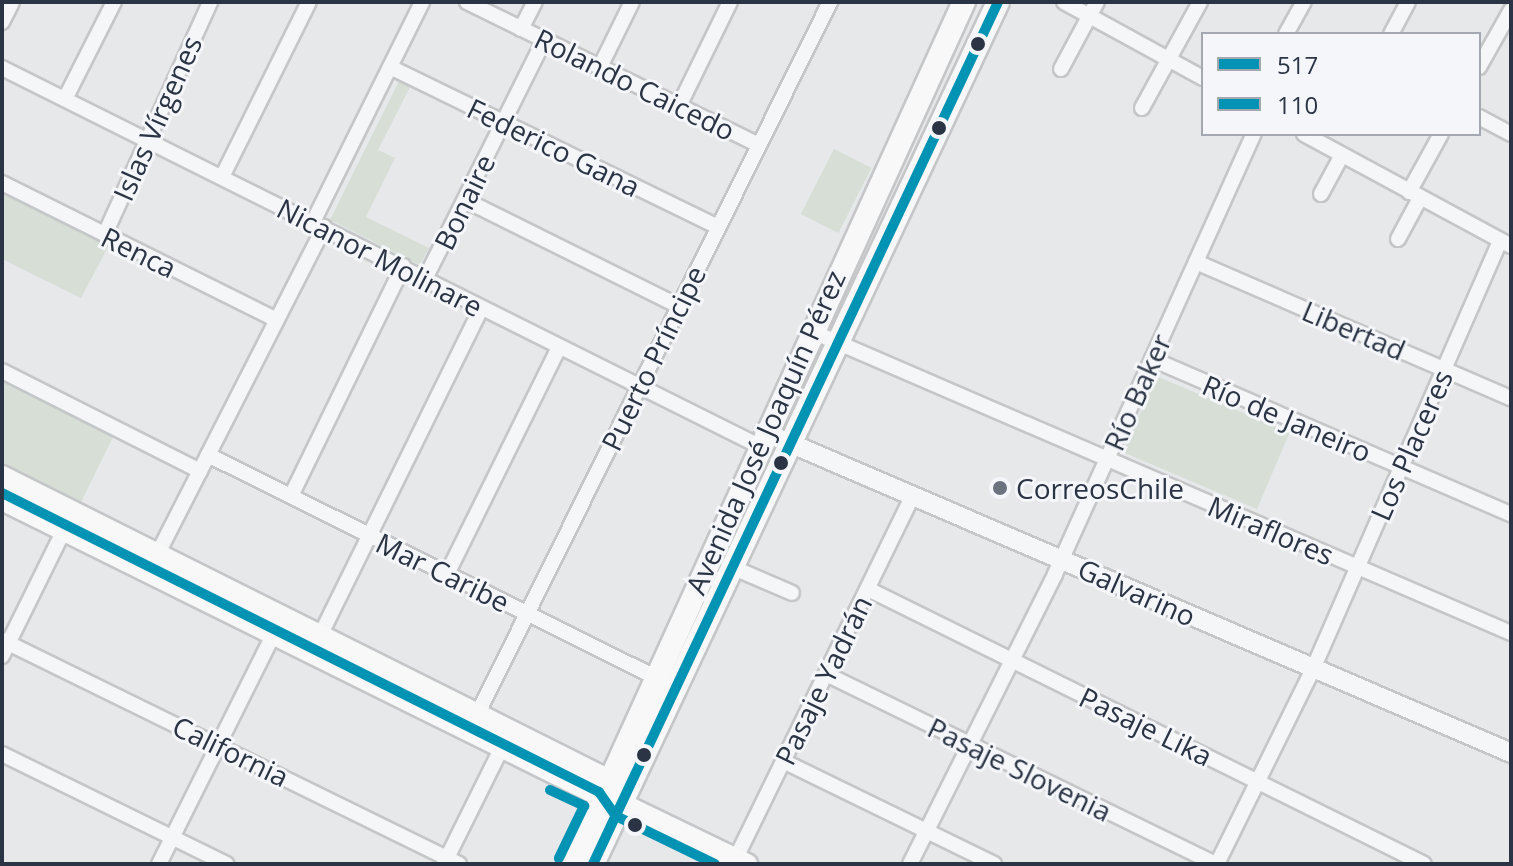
<!DOCTYPE html>
<meta charset="utf-8">
<style>
body{margin:0}
#map{position:relative;width:1513px;height:866px;overflow:hidden;background:#e6e8ea;font-family:"Open Sans",sans-serif}
div>[style]{position:absolute}
[style*='--x']{left:calc(var(--x)*1px);top:calc(var(--y)*1px);width:calc(var(--w)*1px);rotate:calc(var(--a)*1deg)}
.green>*{inset:0;background:#d6ded6;transform-origin:0 0}
.roads{filter:drop-shadow(2px 0 #c4c6c8) drop-shadow(-2px 0 #c4c6c8) drop-shadow(0 2px #c4c6c8) drop-shadow(0 -2px #c4c6c8)}
.minor>*{height:14px;margin:-7px;padding:0 7px;transform-origin:7px;border-radius:7px;background:#f5f6f7}
.tertiary>*{height:18px;margin:-9px;padding:0 9px;transform-origin:9px;border-radius:9px;background:#f5f6f7}
.secondary>*{height:20px;margin:-10px;padding:0 10px;transform-origin:10px;border-radius:10px;background:#f8f8f8}
.primary>*{height:22px;margin:-11px;padding:0 11px;transform-origin:11px;border-radius:11px;background:#f8f8f8}
.bus-1>*{height:10px;margin:-5px;padding:0 5px;transform-origin:5px;border-radius:5px;background:#0093b3}
.bus-2>*{height:10px;margin:-5px;padding:0 5px;transform-origin:5px;border-radius:5px;background:#0093b3}
.dots>*{width:22px;height:22px;translate:-50% -50%;box-sizing:border-box;border:4px solid #f4f6f9;border-radius:50%}
span{translate:-50% -50%;white-space:nowrap;text-align:center;line-height:1.15;-webkit-text-stroke:6px #f4f6f9;paint-order:stroke}
.street-label{font-size:28px;color:#2b3445}
.poi-label{font-size:28px;color:#2b3445}
.left{translate:0 -50%;text-align:left}
.frame{position:absolute;inset:0;border:4px solid #2b3445;pointer-events:none}
.legend{position:absolute;left:1201px;top:32px;width:280px;height:104px;box-sizing:border-box;background:#f4f6f9;border:2px solid #a4a8b1;margin:0;padding:10px 14px;list-style:none;font-size:24px;color:#2b3445}
.legend li{display:flex;align-items:center;gap:16px;height:40px}
.legend b{width:40px;border:2px solid #a4a8b1}
</style>
<div id="map">
<div class="green">
<i style="clip-path:polygon(400px 79px,411px 85px,378px 150px,395px 158px,366px 217px,429px 248px,420px 265px,330px 220px)"></i>
<i style="left:834px;top:149px;width:42px;height:73px;rotate:27deg"></i>
<i style="clip-path:polygon(2px 189px,109px 245px,81px 298px,2px 259px)"></i>
<i style="clip-path:polygon(2px 373px,116px 431px,81px 502px,2px 463px)"></i>
<i style="left:1156px;top:376px;width:145px;height:83px;rotate:23deg"></i>
</div>
<div class="roads">
<div class="minor">
<i style="--x:467;--y:2;--w:325;--a:26.1"></i>
<i style="--x:1064;--y:2;--w:158;--a:28.7"></i>
<i style="--x:2;--y:22;--w:22;--a:-63"></i>
<i style="--x:521;--y:29;--w:30;--a:-63"></i>
<i style="--x:1286;--y:34;--w:37;--a:-61"></i>
<i style="--x:1391;--y:34;--w:36;--a:-62"></i>
<i style="--x:390;--y:67;--w:365;--a:26"></i>
<i style="--x:600;--y:67;--w:72;--a:-63.8"></i>
<i style="--x:1479;--y:67;--w:65;--a:-60.7"></i>
<i style="--x:2;--y:68;--w:844;--a:26.53"></i>
<i style="--x:1061;--y:69;--w:76;--a:-61.8"></i>
<i style="--x:65;--y:99;--w:109;--a:-63.2"></i>
<i style="--x:679;--y:106;--w:116;--a:-63.9"></i>
<i style="--x:1142;--y:108;--w:121;--a:-61.3"></i>
<i style="--x:1479;--y:117;--w:36;--a:28"></i>
<i style="--x:1304;--y:134;--w:235;--a:28.4"></i>
<i style="--x:222;--y:177;--w:195;--a:-63.6"></i>
<i style="--x:2;--y:183;--w:307;--a:26.5"></i>
<i style="--x:1409;--y:192;--w:66;--a:-61.1"></i>
<i style="--x:1321;--y:194;--w:44;--a:-61.7"></i>
<i style="--x:465;--y:200;--w:239;--a:26.4"></i>
<i style="--x:313;--y:222;--w:246;--a:-63.6"></i>
<i style="--x:105;--y:234;--w:255;--a:-65.6"></i>
<i style="--x:1398;--y:239;--w:47;--a:-61.8"></i>
<i style="--x:1196;--y:262;--w:343;--a:23.4"></i>
<i style="--x:426;--y:277;--w:265;--a:-63.5"></i>
<i style="--x:811;--y:331;--w:762;--a:23.34"></i>
<i style="--x:1152;--y:359;--w:391;--a:23.4"></i>
<i style="--x:2;--y:371;--w:222;--a:26.8"></i>
<i style="--x:208;--y:455;--w:508;--a:26.41"></i>
<i style="--x:291;--y:496;--w:256;--a:-64"></i>
<i style="--x:154;--y:561;--w:375;--a:-63"></i>
<i style="--x:734;--y:568;--w:63;--a:23.3"></i>
<i style="--x:447;--y:574;--w:253;--a:-63.7"></i>
<i style="--x:868;--y:589;--w:620;--a:26.32"></i>
<i style="--x:2;--y:640;--w:509;--a:26.11"></i>
<i style="--x:317;--y:642;--w:371;--a:-63.8"></i>
<i style="--x:2;--y:656;--w:140;--a:-63.8"></i>
<i style="--x:826;--y:674;--w:433;--a:26"></i>
<i style="--x:477;--y:715;--w:796;--a:-63.66"></i>
<i style="--x:2;--y:754;--w:250;--a:26.1"></i>
<i style="--x:783;--y:761;--w:235;--a:26"></i>
<i style="--x:159;--y:864;--w:256;--a:-63.5"></i>
<i style="--x:444;--y:864;--w:128;--a:-63.6"></i>
<i style="--x:501;--y:749;--w:11;--a:-22"></i>
<i style="--x:733;--y:864;--w:411;--a:-64"></i>
<i style="--x:910;--y:864;--w:324;--a:-63.4"></i>
<i style="--x:1055;--y:574;--w:483;--a:-65.7"></i>
<i style="--x:1217;--y:864;--w:217;--a:-63.8"></i>
<i style="--x:1313;--y:669;--w:467;--a:-66.4"></i>
</div>
<div class="tertiary">
<i style="--x:764;--y:432;--w:813;--a:23.25"></i>
</div>
<div class="secondary">
<i style="--x:623;--y:804;--w:138;--a:25.8"></i>
</div>
<div class="primary">
<i style="--x:2;--y:477;--w:679;--a:26.6"></i>
<i style="--x:609;--y:781;--w:14;--a:60"></i>
<i style="--x:2;--y:499;--w:683;--a:26.34"></i>
<i style="--x:572;--y:864;--w:947;--a:-65.55"></i>
<i style="--x:593;--y:864;--w:952;--a:-64.83"></i>
</div>
</div>
<div class="bus-1">
<i style="--x:593;--y:864;--w:952;--a:-64.83"></i>
</div>
<div class="bus-2">
<i style="--x:2;--y:493;--w:668;--a:26.6"></i>
<i style="--x:599;--y:792;--w:29;--a:55"></i>
<i style="--x:616;--y:816;--w:110;--a:25.9"></i>
<i style="--x:550;--y:790;--w:38;--a:25"></i>
<i style="--x:584;--y:806;--w:58;--a:115.7"></i>
</div>
<div class="dots">
<i style="left:978px;top:44px;background:#2b3445"></i>
<i style="left:939px;top:128px;background:#2b3445"></i>
<i style="left:781px;top:463px;background:#2b3445"></i>
<i style="left:1000px;top:488px;background:#6c737f"></i>
<i style="left:644px;top:755px;background:#2b3445"></i>
<i style="left:635px;top:825px;background:#2b3445"></i>
</div>
<div class="street-label">
<span style="left:635px;top:84px;rotate:26deg">Rolando Caicedo</span>
<span style="left:157px;top:118px;rotate:-66deg">Islas Vírgenes</span>
<span style="left:554px;top:147px;rotate:26deg">Federico Gana</span>
<span style="left:464px;top:202px;rotate:-64deg">Bonaire</span>
<span style="left:139px;top:252px;rotate:26deg">Renca</span>
<span style="left:380px;top:257px;rotate:27deg">Nicanor Molinare</span>
<span style="left:1354px;top:330px;rotate:23deg">Libertad</span>
<span style="left:653px;top:358px;rotate:-64deg">Puerto Príncipe</span>
<span style="left:1137px;top:392px;rotate:-66deg">Río Baker</span>
<span style="left:1287px;top:418px;rotate:23deg">Río de Janeiro</span>
<span style="left:765px;top:432px;rotate:-66deg">Avenida José Joaquín Pérez</span>
<span style="left:1411px;top:445px;rotate:-66deg">Los Placeres</span>
<span style="left:1271px;top:530px;rotate:23deg">Miraflores</span>
<span style="left:443px;top:572px;rotate:26deg">Mar Caribe</span>
<span style="left:1137px;top:592px;rotate:24deg">Galvarino</span>
<span style="left:823px;top:680px;rotate:-64deg">Pasaje Yadrán</span>
<span style="left:1146px;top:726px;rotate:26deg">Pasaje Lika</span>
<span style="left:231px;top:751px;rotate:26deg">California</span>
<span style="left:1020px;top:769px;rotate:26deg">Pasaje Slovenia</span>
</div>
<div class="poi-label">
<span class="left" style="left:1016px;top:488px">CorreosChile</span>
</div>
<div class="frame"></div>
<ul class="legend">
<li><b style="height:10px;background:#0093b3"></b>517</li>
<li><b style="height:10px;background:#0093b3"></b>110</li>
</ul>
</div>
